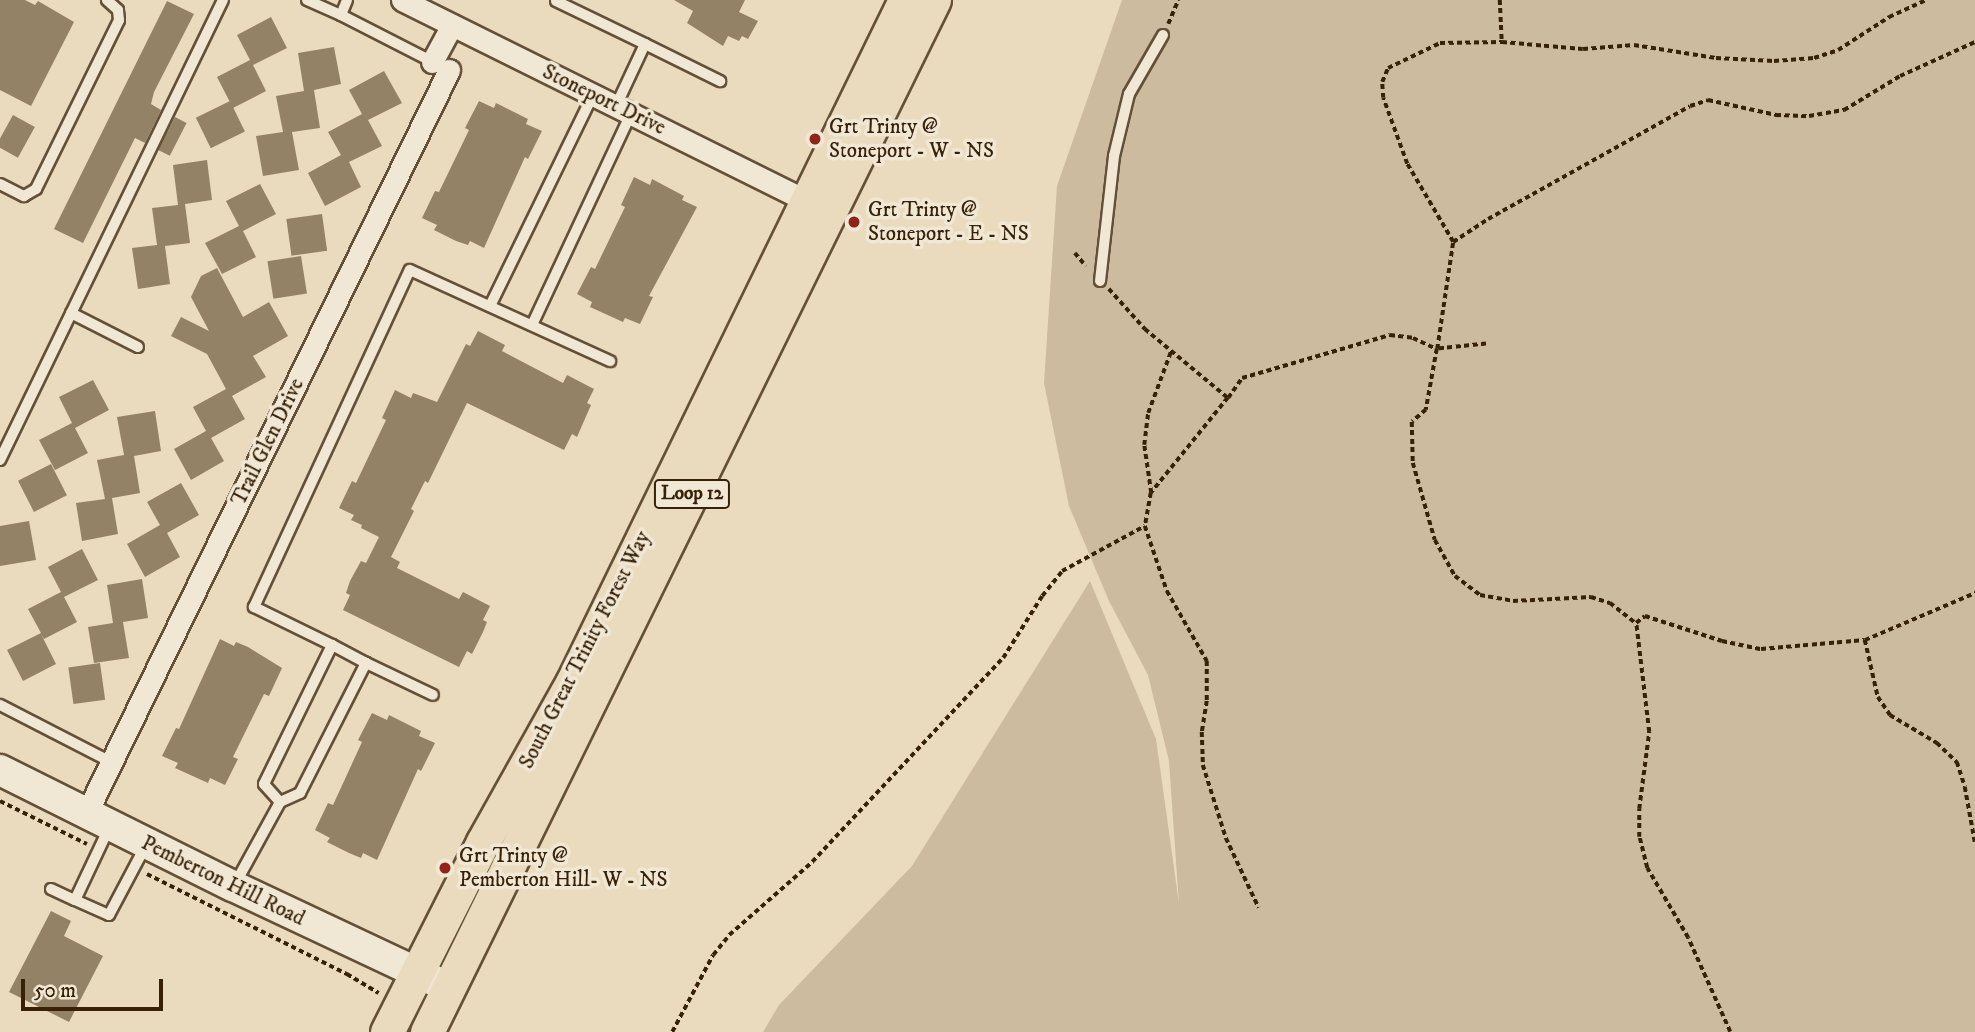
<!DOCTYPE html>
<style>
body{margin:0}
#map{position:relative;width:1975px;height:1032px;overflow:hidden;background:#eadabe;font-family:"IM FELL DW Pica",serif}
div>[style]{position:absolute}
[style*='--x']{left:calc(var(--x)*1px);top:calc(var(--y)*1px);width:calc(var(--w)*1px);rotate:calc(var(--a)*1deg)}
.green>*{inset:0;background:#ccbb9f}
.building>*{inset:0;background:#948267;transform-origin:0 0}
.path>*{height:3.5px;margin-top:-1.75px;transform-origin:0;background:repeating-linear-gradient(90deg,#372208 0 5px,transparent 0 8.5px)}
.roads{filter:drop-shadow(2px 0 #645036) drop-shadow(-2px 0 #645036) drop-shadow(0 2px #645036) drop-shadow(0 -2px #645036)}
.lane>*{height:10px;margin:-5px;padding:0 5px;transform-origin:5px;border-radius:5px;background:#f1e7d5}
.street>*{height:21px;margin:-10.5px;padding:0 10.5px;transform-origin:10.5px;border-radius:10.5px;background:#f1e7d5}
.secondary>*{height:30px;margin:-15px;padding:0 15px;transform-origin:15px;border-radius:15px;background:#f1e7d5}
.primary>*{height:33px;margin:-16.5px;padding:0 16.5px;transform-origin:16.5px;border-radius:16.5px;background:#eadabe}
.dots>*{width:19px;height:19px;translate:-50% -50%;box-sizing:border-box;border:4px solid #f1e7d5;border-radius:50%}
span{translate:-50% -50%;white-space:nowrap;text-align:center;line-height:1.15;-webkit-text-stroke:7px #f1e7d5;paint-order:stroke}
.shield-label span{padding:2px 5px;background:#f1e7d5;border:2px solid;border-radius:5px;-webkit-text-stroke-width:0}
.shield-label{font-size:19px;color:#372208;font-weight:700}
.street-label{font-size:21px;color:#372208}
.poi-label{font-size:21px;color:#372208}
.left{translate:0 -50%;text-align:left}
.scale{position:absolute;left:21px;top:979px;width:142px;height:32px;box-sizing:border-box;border:4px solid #372208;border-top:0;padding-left:9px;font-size:21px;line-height:24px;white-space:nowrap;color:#372208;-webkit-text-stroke:5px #f1e7d5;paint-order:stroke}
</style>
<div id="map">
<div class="green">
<i style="clip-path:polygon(1122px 0,1975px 0,1975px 1032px,763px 1032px,779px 1005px,912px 866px,1090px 581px,1156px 739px,1179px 904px,1169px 761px,1148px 675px,1109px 601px,1069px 506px,1044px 383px,1057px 186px)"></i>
</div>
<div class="building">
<i style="clip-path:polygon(0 0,25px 0,35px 5px,38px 1px,74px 22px,31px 106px,0 90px)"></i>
<i style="clip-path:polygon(674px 0,745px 0,739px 12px,758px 21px,748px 39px,742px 36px,739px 41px,728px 36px,723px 46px,687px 23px,693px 11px)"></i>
<i style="clip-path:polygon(167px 1px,194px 14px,154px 92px,151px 104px,161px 110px,145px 143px,135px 138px,83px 243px,54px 229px)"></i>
<i style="clip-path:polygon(271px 17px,287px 48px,253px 65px,266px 91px,233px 108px,217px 77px,250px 60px,237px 35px)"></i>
<i style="clip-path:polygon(334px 47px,341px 84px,314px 90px,320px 128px,292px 132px,299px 170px,263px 176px,256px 136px,283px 132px,276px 96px,304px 91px,298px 53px)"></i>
<i style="clip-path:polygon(384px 71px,402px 103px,368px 120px,382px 146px,349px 162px,361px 187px,325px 206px,308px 173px,341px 155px,328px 132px,362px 114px,349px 90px)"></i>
<i style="left:230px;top:101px;width:34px;height:38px;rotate:64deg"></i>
<i style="clip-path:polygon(479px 101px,494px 108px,496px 103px,528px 119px,526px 124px,542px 131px,528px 159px,525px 157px,484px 248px,470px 241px,468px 245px,456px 241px,434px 230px,437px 225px,422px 218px,435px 191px,439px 192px,469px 130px,465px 128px)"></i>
<i style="left:13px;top:115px;width:25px;height:35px;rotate:29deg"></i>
<i style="left:175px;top:117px;width:13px;height:37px;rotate:27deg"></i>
<i style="clip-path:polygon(207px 160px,212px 200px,185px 204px,190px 243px,165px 246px,170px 284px,138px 289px,132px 248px,157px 245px,152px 208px,178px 205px,173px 165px)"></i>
<i style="clip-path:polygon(634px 177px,650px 185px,652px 179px,684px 196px,682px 200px,697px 207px,649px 296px,653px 297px,640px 324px,625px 318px,623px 322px,590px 307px,592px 302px,577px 294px,591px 267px,595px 269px,625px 207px,621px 205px)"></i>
<i style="clip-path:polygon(260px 184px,276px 214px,243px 231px,256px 257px,222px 274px,205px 243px,239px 226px,226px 201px)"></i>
<i style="left:322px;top:214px;width:37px;height:36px;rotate:82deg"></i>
<i style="left:301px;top:256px;width:38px;height:34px;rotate:81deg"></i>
<i style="clip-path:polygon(217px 268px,243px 317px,269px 302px,288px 336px,253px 356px,266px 377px,232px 396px,245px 419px,211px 438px,224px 461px,191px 480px,174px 449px,206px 431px,193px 407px,226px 389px,207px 354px,171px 336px,181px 317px,209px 331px,191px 297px,201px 276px)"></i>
<i style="clip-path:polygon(478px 331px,505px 345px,502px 351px,563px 383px,567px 375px,594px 389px,587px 403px,591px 405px,577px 437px,572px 434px,564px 450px,467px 403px,428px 483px,425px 481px,411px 509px,414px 511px,391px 557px,400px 562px,397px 568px,459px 599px,463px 592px,490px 606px,483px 620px,487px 622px,483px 632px,472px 654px,467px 651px,459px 667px,343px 610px,350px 595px,346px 593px,350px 581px,361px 561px,366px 563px,379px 537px,361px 528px,362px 525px,351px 520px,354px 515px,339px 508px,352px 481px,356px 483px,386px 420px,382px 418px,395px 390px,411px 398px,413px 393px,437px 402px,466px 344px,470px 346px)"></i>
<i style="clip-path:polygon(93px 380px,109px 410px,75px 428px,88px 453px,55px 470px,39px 440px,72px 423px,59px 397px)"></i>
<i style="clip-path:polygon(155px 411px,161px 451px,134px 456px,140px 493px,112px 498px,118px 534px,82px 541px,76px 503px,105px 499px,97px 460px,124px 455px,117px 417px)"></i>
<i style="left:51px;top:464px;width:35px;height:37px;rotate:63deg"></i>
<i style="clip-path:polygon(181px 483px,199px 515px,167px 533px,180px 557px,145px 577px,127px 544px,160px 525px,147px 502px)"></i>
<i style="clip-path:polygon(29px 521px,36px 560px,0 566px,0 526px)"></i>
<i style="clip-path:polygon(82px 549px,98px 580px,64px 597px,77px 622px,44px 639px,41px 634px,56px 664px,23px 681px,7px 650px,41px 633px,28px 609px,61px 592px,48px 567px)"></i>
<i style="clip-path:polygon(142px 579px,148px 618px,123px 622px,129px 658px,94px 663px,88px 627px,113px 623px,107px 585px)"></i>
<i style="clip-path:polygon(220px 639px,234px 646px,236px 642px,248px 647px,282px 668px,269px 696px,264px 694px,233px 757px,238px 759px,225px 785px,210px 778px,208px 783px,175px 768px,178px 763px,162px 756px,176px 728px,179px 729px)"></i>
<i style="left:100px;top:663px;width:37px;height:32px;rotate:82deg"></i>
<i style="clip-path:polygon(372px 713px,387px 720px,389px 715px,421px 731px,419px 736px,435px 743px,421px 771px,418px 769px,377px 860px,363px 853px,361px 858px,349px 853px,327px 842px,330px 838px,315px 830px,328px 803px,333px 805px,362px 742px,358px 740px)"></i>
<i style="clip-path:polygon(51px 911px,71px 921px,64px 936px,103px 956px,69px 1022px,9px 992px)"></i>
</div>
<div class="path">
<i style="--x:1500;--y:0;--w:42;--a:87.3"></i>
<i style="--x:1502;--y:42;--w:81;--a:4.9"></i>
<i style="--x:1583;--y:49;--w:51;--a:-4.5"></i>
<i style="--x:1634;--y:45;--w:83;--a:9"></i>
<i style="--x:1716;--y:58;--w:58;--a:3"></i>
<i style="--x:1774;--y:61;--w:40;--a:-4.3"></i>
<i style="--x:1814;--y:58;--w:25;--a:-18"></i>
<i style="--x:1838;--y:50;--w:61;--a:-32.9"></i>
<i style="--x:1889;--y:17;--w:41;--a:-24.7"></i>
<i style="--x:1168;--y:24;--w:26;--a:-67"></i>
<i style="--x:1453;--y:242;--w:42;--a:-33.3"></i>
<i style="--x:1488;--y:219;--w:231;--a:-29.2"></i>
<i style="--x:1690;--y:106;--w:19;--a:-18"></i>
<i style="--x:1708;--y:100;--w:70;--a:12.4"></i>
<i style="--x:1776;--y:115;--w:33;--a:2"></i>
<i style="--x:1809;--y:116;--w:36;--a:-10"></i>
<i style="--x:1844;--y:110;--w:66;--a:-31.3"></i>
<i style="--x:1900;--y:76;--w:82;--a:-24.4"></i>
<i style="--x:1075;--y:253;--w:17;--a:50"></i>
<i style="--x:1109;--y:289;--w:54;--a:48"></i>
<i style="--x:1145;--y:329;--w:108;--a:39.7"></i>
<i style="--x:1228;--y:398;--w:122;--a:129"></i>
<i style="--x:1151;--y:493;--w:34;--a:100"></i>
<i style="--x:1145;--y:526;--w:69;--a:71.3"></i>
<i style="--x:1167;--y:591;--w:81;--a:60.3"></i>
<i style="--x:1207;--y:661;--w:40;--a:90"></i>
<i style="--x:1207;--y:701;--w:31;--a:99"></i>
<i style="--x:1202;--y:732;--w:33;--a:88"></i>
<i style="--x:1203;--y:765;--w:77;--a:72.5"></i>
<i style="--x:1226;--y:838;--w:77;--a:64.8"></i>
<i style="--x:1486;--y:344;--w:49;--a:174.2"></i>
<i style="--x:1437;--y:349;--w:62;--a:100.2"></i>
<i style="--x:1426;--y:410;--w:18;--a:139"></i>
<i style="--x:1412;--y:422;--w:41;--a:88.6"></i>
<i style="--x:1413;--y:463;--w:80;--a:74.1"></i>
<i style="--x:1435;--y:540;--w:41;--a:60.9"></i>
<i style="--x:1455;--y:576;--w:31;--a:37"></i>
<i style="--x:1480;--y:595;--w:34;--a:10"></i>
<i style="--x:1513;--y:601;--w:78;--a:-2.9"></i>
<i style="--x:1591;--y:597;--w:20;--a:18"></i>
<i style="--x:1610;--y:603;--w:33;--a:38"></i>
<i style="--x:1228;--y:398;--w:24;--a:-55"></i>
<i style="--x:1242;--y:378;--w:154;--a:-16.2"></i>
<i style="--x:1390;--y:335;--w:23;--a:7"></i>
<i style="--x:1413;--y:338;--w:26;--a:25"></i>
<i style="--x:1437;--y:349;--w:108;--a:-81.5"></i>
<i style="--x:1453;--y:242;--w:91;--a:-120.5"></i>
<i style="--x:1407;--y:164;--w:70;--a:-110"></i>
<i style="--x:1383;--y:98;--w:16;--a:-94"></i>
<i style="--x:1382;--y:82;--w:15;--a:-67"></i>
<i style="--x:1388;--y:68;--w:58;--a:-25.7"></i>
<i style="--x:1440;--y:43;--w:62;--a:-0.9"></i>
<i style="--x:1151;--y:493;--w:49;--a:-98.3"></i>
<i style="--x:1144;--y:445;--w:32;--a:-83"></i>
<i style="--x:1148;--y:413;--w:66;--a:-69.6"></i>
<i style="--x:1865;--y:640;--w:120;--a:-23.1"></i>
<i style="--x:0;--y:801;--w:97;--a:26.3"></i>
<i style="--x:147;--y:874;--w:224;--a:26.6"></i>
<i style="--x:347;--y:974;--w:37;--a:31"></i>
<i style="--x:672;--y:1032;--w:87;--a:-62"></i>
<i style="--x:713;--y:955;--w:26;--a:-51"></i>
<i style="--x:729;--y:935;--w:111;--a:-41.3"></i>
<i style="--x:812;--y:862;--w:279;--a:-46.9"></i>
<i style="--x:1003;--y:658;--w:73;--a:-57.8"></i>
<i style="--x:1042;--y:596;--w:32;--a:-51"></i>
<i style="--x:1062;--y:571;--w:94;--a:-28.5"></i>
<i style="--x:1730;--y:1032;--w:103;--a:-114.1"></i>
<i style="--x:1688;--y:938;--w:81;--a:-120.4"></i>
<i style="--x:1647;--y:868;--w:32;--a:-104"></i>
<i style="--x:1639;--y:837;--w:28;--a:-90"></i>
<i style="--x:1639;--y:809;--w:78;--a:-82.6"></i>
<i style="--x:1649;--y:732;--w:110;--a:-96.8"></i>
<i style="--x:1636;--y:623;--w:11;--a:-38"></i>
<i style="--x:1645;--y:616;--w:81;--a:18"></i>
<i style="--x:1722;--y:641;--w:40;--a:12"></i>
<i style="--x:1761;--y:649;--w:104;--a:-4.9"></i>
<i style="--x:1865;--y:640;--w:58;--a:77.2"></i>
<i style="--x:1878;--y:697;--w:22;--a:56"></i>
<i style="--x:1890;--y:715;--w:55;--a:30.8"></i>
<i style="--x:1937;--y:743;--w:28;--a:44"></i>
<i style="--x:1957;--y:762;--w:26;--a:72"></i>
<i style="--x:1965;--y:787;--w:56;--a:79.7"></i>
</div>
<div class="roads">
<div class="lane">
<i style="--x:307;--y:0;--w:37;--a:24"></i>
<i style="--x:341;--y:15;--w:16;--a:-68"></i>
<i style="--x:556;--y:1;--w:99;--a:25.8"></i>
<i style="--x:645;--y:44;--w:68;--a:115.1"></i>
<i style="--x:341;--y:15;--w:106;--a:27.1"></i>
<i style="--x:645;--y:44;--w:84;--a:26.3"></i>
<i style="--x:0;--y:184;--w:27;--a:27"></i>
<i style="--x:24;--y:196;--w:14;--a:-30"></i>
<i style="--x:36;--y:189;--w:188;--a:-63.8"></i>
<i style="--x:119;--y:20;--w:10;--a:-96"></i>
<i style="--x:118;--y:10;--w:15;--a:-138"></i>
<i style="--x:1100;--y:281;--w:126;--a:-83.6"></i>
<i style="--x:1114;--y:156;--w:64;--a:-76.4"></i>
<i style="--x:1129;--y:94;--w:68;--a:-60"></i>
<i style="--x:490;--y:306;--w:235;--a:-64"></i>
<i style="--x:71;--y:313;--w:75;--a:26.9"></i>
<i style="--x:532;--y:325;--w:233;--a:-64.9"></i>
<i style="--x:0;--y:460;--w:511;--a:-64.14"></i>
<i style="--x:366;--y:663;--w:74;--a:25.5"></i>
<i style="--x:0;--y:705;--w:125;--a:27.2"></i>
<i style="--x:280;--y:802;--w:22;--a:-24"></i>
<i style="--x:300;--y:793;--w:146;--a:-63.1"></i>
<i style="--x:366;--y:663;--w:38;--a:-152"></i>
<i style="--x:235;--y:884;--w:94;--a:-61.2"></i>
<i style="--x:280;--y:802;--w:24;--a:-132"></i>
<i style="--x:264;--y:784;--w:155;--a:-63.9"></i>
<i style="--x:332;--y:645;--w:87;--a:-154"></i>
<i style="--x:254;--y:607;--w:371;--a:-65.2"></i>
<i style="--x:410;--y:270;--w:220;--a:24.5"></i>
<i style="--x:51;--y:889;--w:26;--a:25"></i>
<i style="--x:75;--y:900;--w:80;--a:-64.7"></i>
<i style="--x:75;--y:900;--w:37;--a:24"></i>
<i style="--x:109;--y:915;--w:79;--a:-62.1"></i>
</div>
<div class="street">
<i style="--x:402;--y:0;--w:452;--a:26.4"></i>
<i style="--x:432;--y:62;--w:42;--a:-61.6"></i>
<i style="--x:86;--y:814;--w:828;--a:-63.99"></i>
</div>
<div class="secondary">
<i style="--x:0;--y:770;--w:260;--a:26.5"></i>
<i style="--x:233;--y:886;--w:225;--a:25.2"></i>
</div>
<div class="primary">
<i style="--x:387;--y:1032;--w:213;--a:-63.2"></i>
<i style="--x:483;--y:842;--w:182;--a:-60.8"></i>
<i style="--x:572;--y:683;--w:760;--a:-64.01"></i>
<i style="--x:427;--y:1032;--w:1150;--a:-63.84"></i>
</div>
</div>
<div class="dots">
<i style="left:815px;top:139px;background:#8f2418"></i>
<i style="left:854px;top:222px;background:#8f2418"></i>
<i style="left:445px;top:868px;background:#8f2418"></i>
</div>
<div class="shield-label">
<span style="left:692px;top:494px">Loop 12</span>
</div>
<div class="street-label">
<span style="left:604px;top:100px;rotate:26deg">Stoneport Drive</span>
<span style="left:268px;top:442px;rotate:-64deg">Trail Glen Drive</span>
<span style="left:585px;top:650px;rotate:-63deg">South Great Trinity Forest Way</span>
<span style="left:223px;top:881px;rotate:26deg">Pemberton Hill Road</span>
</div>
<div class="poi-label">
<span class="left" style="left:829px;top:139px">Grt Trinty @<br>Stoneport - W - NS</span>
<span class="left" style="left:868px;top:222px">Grt Trinty @<br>Stoneport - E - NS</span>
<span class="left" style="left:459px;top:868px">Grt Trinty @<br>Pemberton Hill- W - NS</span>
</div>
<div class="scale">50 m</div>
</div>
